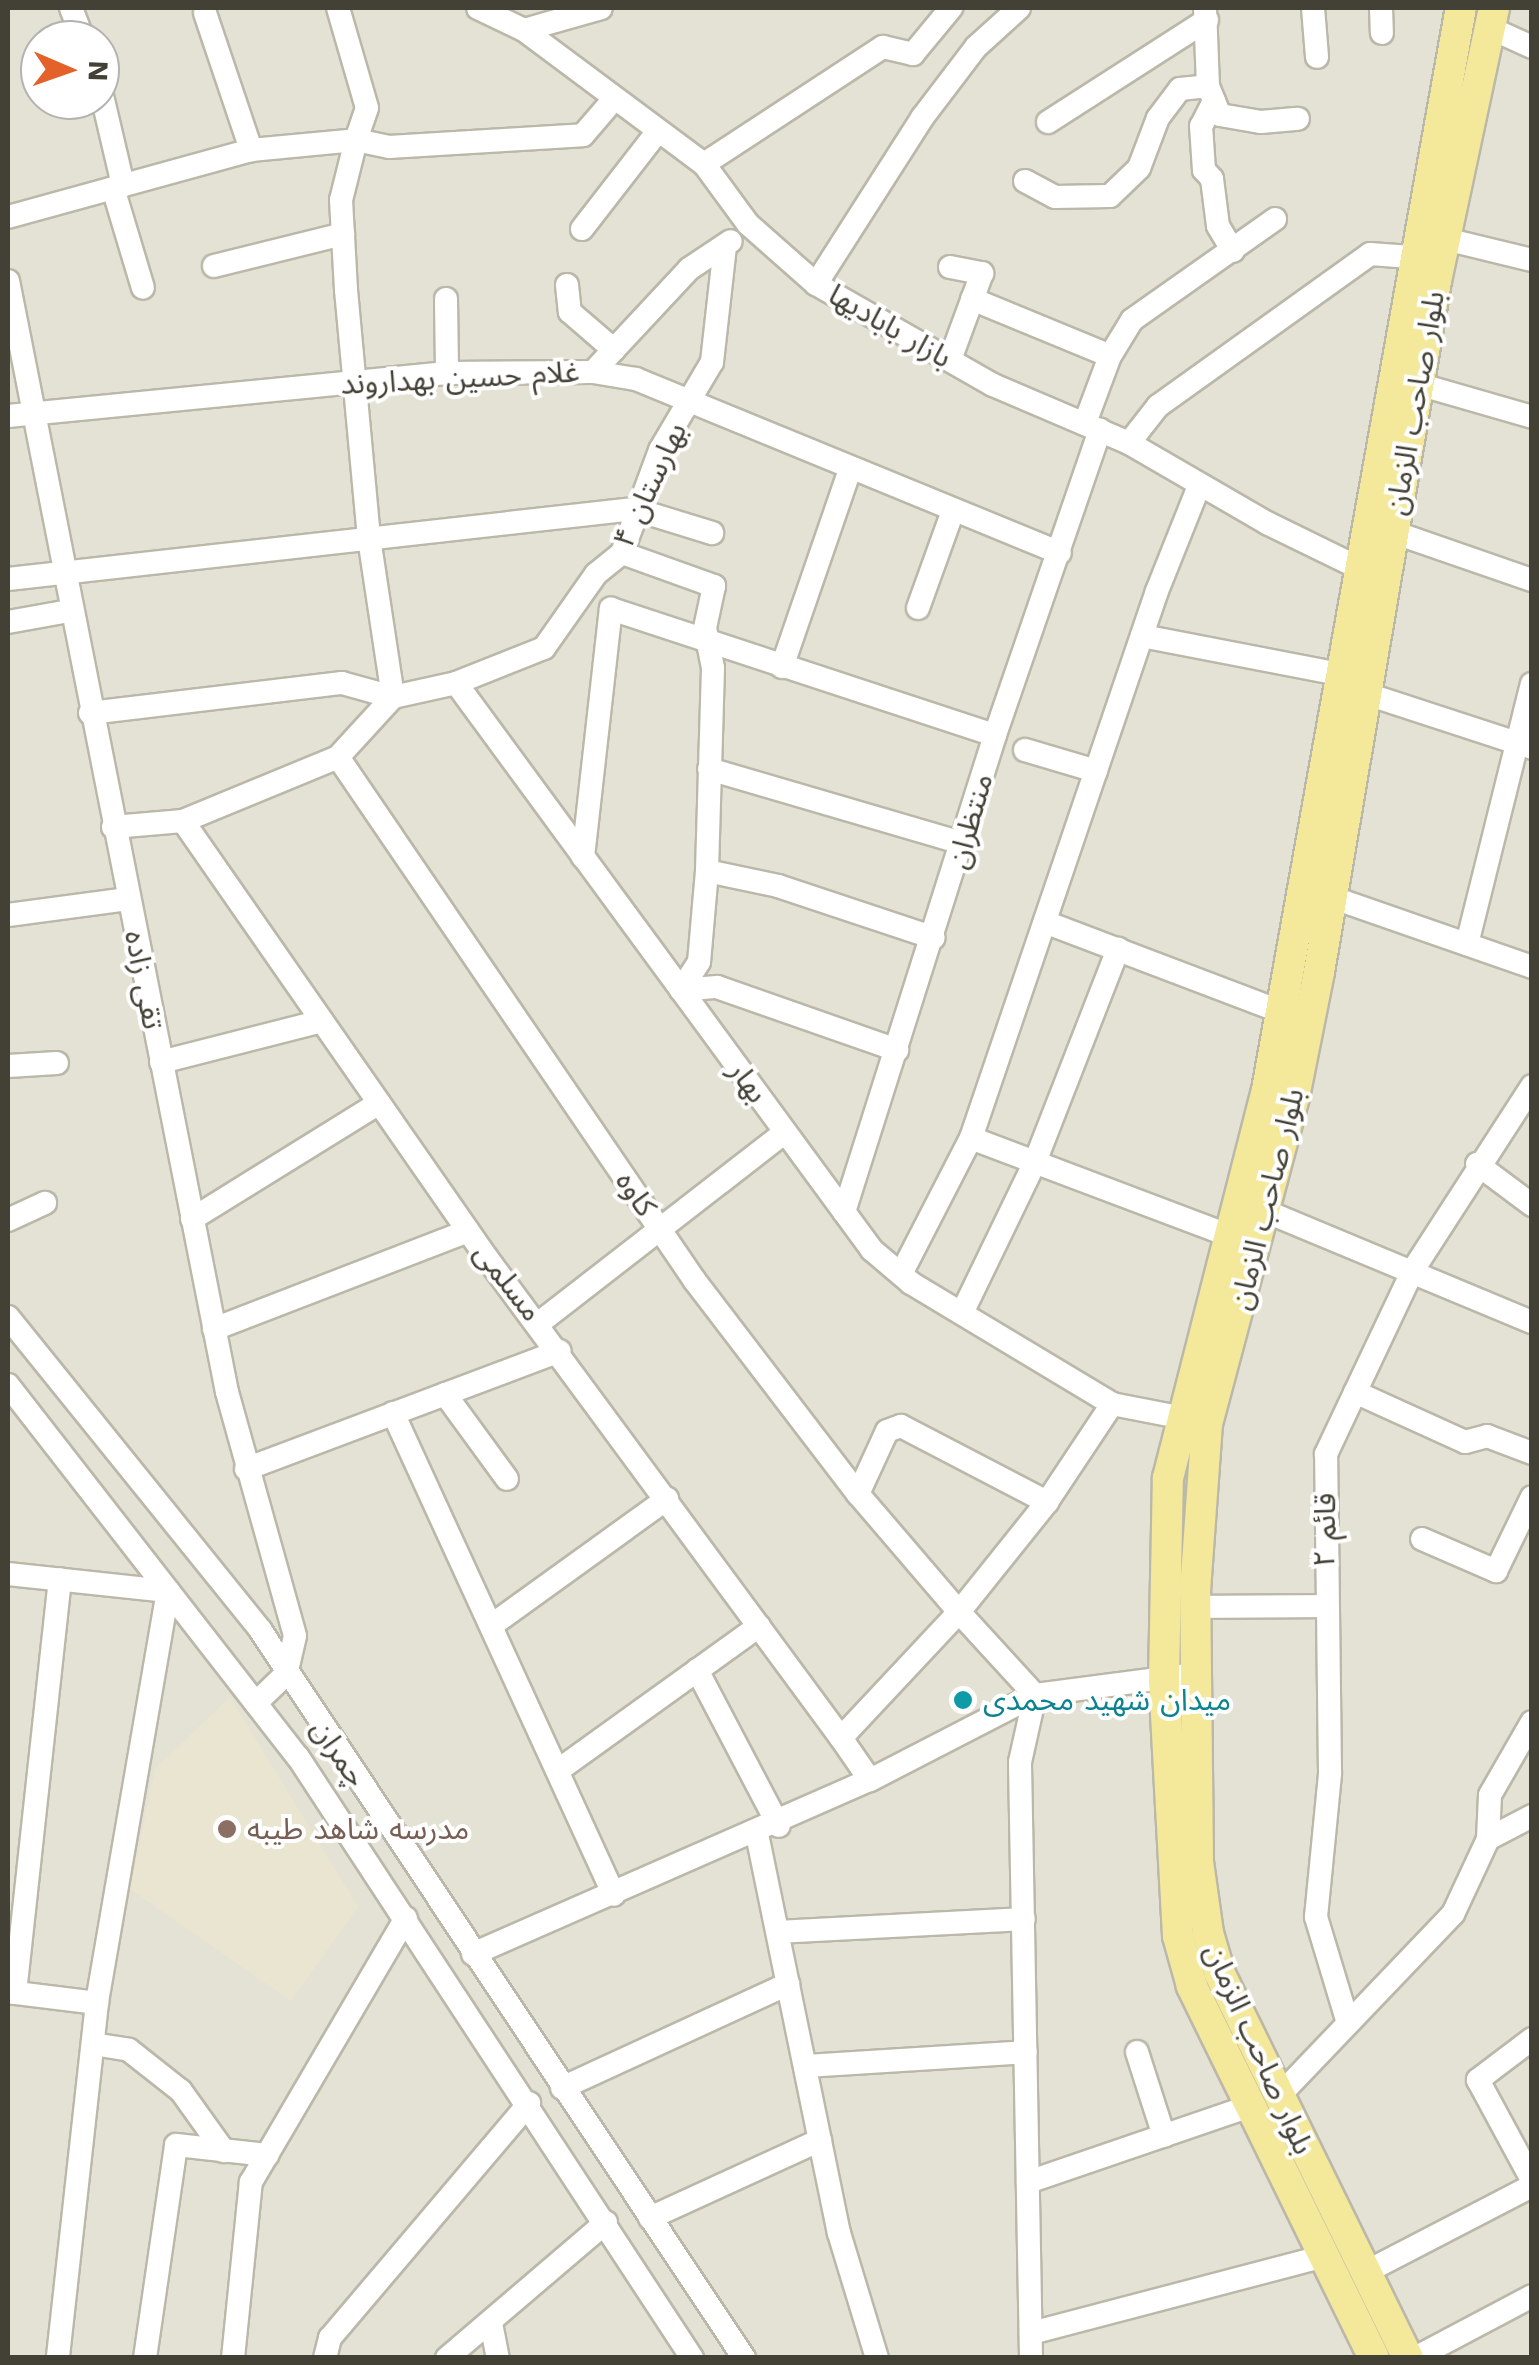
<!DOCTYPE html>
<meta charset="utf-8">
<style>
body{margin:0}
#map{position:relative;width:1539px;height:2365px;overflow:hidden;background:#f1efe6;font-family:"Work Sans","Noto Sans Arabic",sans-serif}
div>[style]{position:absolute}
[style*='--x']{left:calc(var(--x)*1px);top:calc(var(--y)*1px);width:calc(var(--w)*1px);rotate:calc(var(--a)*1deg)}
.residential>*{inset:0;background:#e4e2d4}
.education>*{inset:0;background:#e9e5d1}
.roads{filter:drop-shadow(2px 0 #bbb8a9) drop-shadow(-2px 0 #bbb8a9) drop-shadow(0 2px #bbb8a9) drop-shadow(0 -2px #bbb8a9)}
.minor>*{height:22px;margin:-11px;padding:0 11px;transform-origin:11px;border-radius:11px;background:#fff}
.major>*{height:30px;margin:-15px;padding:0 15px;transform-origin:15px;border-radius:15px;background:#f4e89b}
.dots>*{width:28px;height:28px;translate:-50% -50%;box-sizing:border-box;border:5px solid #fff;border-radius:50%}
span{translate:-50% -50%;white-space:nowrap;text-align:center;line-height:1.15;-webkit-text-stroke:8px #fff;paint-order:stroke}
.street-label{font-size:30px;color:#434036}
.culture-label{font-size:30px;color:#0d838f}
.left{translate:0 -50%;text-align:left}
.education-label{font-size:30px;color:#785e54}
.frame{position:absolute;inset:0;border:10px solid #434036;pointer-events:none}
.north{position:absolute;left:20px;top:20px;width:100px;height:100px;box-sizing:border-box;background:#fff;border:2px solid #b4b3af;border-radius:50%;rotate:92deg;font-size:28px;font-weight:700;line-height:40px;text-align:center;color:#434036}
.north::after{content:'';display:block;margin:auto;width:35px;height:45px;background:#e46129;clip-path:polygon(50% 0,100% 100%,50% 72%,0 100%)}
</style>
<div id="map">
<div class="residential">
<i style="clip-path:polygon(evenodd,8px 8px,1531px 8px,1531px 2357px,8px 2357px,8px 8px,40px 40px,100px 40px,100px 100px,40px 100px,40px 40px)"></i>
</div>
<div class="education">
<i style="clip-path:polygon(230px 1697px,358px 1907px,291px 2001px,130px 1889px,155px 1769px)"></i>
</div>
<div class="roads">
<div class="minor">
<i style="--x:71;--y:8;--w:34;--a:69"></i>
<i style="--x:338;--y:8;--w:104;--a:73.8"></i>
<i style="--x:367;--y:108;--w:34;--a:109"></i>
<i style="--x:356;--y:140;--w:34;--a:12"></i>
<i style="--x:389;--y:147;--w:194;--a:-3.5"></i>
<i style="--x:583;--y:135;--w:48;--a:-49.3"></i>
<i style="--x:478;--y:8;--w:51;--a:25.6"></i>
<i style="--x:524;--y:30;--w:224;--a:36.7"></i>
<i style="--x:704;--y:164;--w:74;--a:53.7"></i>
<i style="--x:748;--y:224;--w:91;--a:41.4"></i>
<i style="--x:816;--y:284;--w:204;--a:29.7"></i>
<i style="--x:993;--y:385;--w:148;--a:23.1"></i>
<i style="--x:1129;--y:443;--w:160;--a:30.1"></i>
<i style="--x:1267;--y:523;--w:100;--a:26.1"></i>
<i style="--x:1205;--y:8;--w:78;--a:87.8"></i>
<i style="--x:1208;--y:86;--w:31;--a:68"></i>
<i style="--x:1220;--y:115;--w:42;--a:9.7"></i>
<i style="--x:1261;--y:122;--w:37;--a:-5"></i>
<i style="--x:1313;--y:8;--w:49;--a:85.3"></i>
<i style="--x:1381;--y:8;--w:25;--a:88"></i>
<i style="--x:205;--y:13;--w:145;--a:71.4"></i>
<i style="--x:1490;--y:28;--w:46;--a:24.3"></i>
<i style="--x:524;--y:30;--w:80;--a:-15.9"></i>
<i style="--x:100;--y:87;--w:101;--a:76.8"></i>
<i style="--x:1214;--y:101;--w:28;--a:117"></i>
<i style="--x:1201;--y:126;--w:44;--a:86.1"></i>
<i style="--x:1204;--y:170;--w:12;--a:48"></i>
<i style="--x:1212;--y:179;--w:47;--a:82.7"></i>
<i style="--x:1218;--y:226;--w:29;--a:59"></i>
<i style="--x:1048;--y:122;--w:189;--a:-32.7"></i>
<i style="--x:704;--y:164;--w:214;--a:-33.2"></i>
<i style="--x:883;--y:47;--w:31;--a:13"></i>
<i style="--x:913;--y:54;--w:60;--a:-50.4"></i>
<i style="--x:1025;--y:181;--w:34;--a:28"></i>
<i style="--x:1055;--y:197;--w:55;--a:-1"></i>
<i style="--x:1110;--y:196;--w:40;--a:-44"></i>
<i style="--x:1139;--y:168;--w:53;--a:-69.2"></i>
<i style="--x:1158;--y:118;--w:36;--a:-53"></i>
<i style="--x:1180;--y:89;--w:28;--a:-6"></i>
<i style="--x:113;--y:188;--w:104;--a:73.3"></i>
<i style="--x:8;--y:217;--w:252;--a:-15.4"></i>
<i style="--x:251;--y:150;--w:105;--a:-5.4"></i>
<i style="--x:356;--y:140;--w:62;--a:104"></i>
<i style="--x:341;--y:200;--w:90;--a:86.8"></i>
<i style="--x:346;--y:290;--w:249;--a:84.7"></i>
<i style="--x:369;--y:538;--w:161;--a:81.4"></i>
<i style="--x:582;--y:229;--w:124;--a:-52.2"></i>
<i style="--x:1445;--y:239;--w:89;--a:13.6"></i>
<i style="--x:214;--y:266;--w:133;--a:-13.9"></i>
<i style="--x:950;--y:267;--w:33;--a:11"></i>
<i style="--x:982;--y:273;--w:93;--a:110.2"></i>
<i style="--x:8;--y:281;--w:1132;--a:78.85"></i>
<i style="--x:227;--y:1392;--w:253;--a:74.4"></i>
<i style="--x:295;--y:1636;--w:39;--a:103"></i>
<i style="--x:286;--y:1674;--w:42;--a:136"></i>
<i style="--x:816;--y:284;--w:197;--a:-57.4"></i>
<i style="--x:922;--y:118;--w:89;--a:-52.7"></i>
<i style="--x:976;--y:47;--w:58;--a:-42.2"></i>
<i style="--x:567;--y:285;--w:27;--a:84"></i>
<i style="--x:570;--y:312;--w:58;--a:40.8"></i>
<i style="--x:446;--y:299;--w:74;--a:89.2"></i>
<i style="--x:972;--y:299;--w:149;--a:22.4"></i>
<i style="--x:1110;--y:356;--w:72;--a:110.5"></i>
<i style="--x:1110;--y:356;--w:42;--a:-58.6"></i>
<i style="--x:1132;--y:320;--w:175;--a:-35.2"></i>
<i style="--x:593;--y:372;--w:141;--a:-47"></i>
<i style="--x:689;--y:269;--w:50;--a:-33.7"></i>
<i style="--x:1418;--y:384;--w:119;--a:16.1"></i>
<i style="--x:8;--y:416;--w:441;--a:-5.6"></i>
<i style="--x:447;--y:373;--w:146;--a:-0.4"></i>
<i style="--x:593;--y:372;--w:44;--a:9.2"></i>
<i style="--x:636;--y:379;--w:458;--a:22.3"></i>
<i style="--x:1129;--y:443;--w:47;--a:-51.9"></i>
<i style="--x:1158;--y:406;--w:261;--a:-35.6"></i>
<i style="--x:1370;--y:254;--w:41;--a:4.2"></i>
<i style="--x:1393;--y:532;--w:147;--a:19.1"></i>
<i style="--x:622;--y:553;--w:98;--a:19.7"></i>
<i style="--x:714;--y:586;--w:43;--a:102.1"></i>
<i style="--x:705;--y:628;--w:41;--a:78.7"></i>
<i style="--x:713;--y:668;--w:203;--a:91.7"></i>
<i style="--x:707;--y:871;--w:91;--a:95"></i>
<i style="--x:699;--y:962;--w:33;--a:123"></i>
<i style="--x:8;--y:579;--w:630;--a:-6.38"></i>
<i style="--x:634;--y:509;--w:82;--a:17.1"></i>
<i style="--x:918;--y:608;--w:103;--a:-70.2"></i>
<i style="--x:8;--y:622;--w:62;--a:-10.2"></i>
<i style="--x:1142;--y:636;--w:201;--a:10.9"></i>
<i style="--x:782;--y:667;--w:208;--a:-71"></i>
<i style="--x:456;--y:683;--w:703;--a:53.73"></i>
<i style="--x:872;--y:1250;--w:51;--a:40.2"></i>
<i style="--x:911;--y:1283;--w:235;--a:31"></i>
<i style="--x:1364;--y:693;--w:177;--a:18.1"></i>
<i style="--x:90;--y:713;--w:254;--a:-6.8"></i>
<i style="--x:342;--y:683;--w:53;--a:15.4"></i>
<i style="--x:1025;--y:750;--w:74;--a:16.5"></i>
<i style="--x:338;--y:757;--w:634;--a:55.73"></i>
<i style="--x:695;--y:1281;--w:268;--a:52.6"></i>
<i style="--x:858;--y:1494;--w:155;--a:49.4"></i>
<i style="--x:959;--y:1612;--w:113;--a:47.5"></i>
<i style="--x:1035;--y:1695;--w:186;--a:152.7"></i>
<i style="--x:870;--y:1780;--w:51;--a:-124.6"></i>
<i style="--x:841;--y:1738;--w:173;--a:-46.9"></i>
<i style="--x:959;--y:1612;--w:141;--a:-51.3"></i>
<i style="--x:1047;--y:1502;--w:118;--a:-56.4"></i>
<i style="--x:1112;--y:1404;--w:68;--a:11"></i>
<i style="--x:709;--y:769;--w:267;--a:16.3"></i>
<i style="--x:183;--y:821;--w:532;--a:55.18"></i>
<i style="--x:487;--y:1258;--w:596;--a:53.59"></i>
<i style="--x:113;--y:827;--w:70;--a:-4.9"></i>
<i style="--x:183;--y:821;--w:168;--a:-22.4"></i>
<i style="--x:338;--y:757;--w:81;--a:-47.5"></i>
<i style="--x:393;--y:697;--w:65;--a:-12.5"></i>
<i style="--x:456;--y:683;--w:95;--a:-21.7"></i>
<i style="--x:544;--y:648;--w:90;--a:-54.9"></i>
<i style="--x:596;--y:574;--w:33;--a:-39"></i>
<i style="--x:622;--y:553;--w:110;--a:-69.7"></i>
<i style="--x:660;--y:450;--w:102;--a:-59.4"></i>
<i style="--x:712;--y:362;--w:117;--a:-83.6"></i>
<i style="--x:583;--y:857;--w:250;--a:-83.6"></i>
<i style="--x:611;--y:609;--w:404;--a:18.2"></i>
<i style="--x:707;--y:871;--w:73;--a:11.9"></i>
<i style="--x:778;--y:886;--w:164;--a:18.4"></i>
<i style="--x:1331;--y:897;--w:213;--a:19.2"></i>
<i style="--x:8;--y:915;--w:121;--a:-7.6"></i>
<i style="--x:1045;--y:922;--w:254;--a:20.8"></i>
<i style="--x:1467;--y:944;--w:268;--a:-76"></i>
<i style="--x:681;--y:990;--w:36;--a:-5"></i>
<i style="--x:717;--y:987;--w:191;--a:19.3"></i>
<i style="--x:161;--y:1062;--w:166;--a:-14.3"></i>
<i style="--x:8;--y:1066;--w:49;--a:-3.5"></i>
<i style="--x:971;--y:1138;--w:277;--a:20.7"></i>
<i style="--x:1477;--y:1164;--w:69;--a:36.7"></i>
<i style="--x:1265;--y:1211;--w:289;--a:22.6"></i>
<i style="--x:844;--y:1212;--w:500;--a:-72.43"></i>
<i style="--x:995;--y:735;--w:323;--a:-71"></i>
<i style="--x:192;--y:1219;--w:220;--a:-31.8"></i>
<i style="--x:8;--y:1220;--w:41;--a:-24.7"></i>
<i style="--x:901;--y:1274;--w:153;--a:-62.8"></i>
<i style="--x:971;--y:1138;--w:578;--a:-71.22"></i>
<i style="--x:1157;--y:591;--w:113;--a:-68.2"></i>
<i style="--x:962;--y:1313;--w:168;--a:-64.2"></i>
<i style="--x:1035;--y:1162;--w:229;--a:-68.7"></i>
<i style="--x:8;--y:1317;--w:403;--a:51.1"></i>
<i style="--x:261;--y:1631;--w:873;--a:56.4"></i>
<i style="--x:539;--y:1323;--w:311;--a:-37.8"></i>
<i style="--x:214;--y:1329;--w:272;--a:-21.1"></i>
<i style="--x:8;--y:1385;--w:472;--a:52.1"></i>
<i style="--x:298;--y:1757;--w:719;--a:56.75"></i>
<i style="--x:1355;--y:1392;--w:121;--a:24.4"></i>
<i style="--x:1465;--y:1442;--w:23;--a:-15"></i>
<i style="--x:1487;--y:1436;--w:48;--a:20.7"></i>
<i style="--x:445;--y:1394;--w:105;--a:53.9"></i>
<i style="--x:393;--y:1413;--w:530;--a:65.37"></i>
<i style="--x:246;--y:1469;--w:335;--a:-20.6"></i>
<i style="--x:858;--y:1494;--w:69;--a:-65.3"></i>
<i style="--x:887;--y:1431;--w:15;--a:-20"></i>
<i style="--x:901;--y:1426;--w:165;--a:27.5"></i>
<i style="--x:1422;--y:1539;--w:81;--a:23.4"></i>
<i style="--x:1496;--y:1571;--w:82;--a:-64.1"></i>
<i style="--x:8;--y:1574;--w:161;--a:6.1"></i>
<i style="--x:168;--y:1591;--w:418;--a:99.8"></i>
<i style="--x:97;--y:2003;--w:357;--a:96.3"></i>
<i style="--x:1195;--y:1607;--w:129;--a:-0.4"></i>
<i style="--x:492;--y:1625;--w:216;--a:-35.8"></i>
<i style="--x:697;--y:1670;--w:176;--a:62.3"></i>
<i style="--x:560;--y:1769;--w:245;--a:-35.7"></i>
<i style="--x:757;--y:1834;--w:407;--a:78.4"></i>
<i style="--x:839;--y:2233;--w:131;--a:73.1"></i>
<i style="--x:1488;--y:1839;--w:50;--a:-27.6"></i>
<i style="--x:778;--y:1932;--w:246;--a:-3"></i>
<i style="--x:473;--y:1954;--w:433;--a:-23.7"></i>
<i style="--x:8;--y:1992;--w:90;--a:7"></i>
<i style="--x:15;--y:1993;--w:416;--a:-83.8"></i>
<i style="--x:1348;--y:2023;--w:111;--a:-106.8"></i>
<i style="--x:1316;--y:1917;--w:145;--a:-84.4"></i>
<i style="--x:1330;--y:1773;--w:319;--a:-90.7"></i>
<i style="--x:1326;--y:1454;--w:204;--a:-64.7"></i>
<i style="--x:1413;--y:1270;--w:219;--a:-57.1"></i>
<i style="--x:1532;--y:2039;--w:68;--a:142.8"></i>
<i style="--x:1478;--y:2080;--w:114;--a:61.6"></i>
<i style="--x:93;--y:2044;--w:36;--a:9"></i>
<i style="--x:129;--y:2050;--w:66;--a:38.3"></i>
<i style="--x:181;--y:2091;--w:74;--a:54.4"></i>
<i style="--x:1137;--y:2052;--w:88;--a:72.2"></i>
<i style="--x:805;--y:2066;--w:221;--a:-3.6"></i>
<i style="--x:562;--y:2088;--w:249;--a:-24.7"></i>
<i style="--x:1278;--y:2097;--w:253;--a:-46.3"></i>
<i style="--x:1453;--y:1914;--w:83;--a:-65"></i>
<i style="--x:1488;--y:1839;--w:44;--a:-87.4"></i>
<i style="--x:1490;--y:1795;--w:84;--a:-60.1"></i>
<i style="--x:1028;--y:2182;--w:235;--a:-18.9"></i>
<i style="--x:650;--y:2218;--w:187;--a:-24.6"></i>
<i style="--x:1364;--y:2273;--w:189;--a:-27.4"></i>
<i style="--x:491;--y:2323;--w:36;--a:79"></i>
<i style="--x:1031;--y:2333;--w:303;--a:-14.7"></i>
<i style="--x:145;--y:2358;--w:215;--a:-81.7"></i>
<i style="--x:176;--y:2145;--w:92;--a:6.3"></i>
<i style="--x:233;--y:2358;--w:177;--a:-84.2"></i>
<i style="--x:251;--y:2182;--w:306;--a:-59.6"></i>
<i style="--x:325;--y:2358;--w:21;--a:-76"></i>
<i style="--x:330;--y:2338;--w:308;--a:-49.7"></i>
<i style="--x:447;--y:2358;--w:209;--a:-40.5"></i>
<i style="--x:1031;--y:2358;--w:596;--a:-91.06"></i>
<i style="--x:1020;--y:1762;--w:69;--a:-77.4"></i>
<i style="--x:1035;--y:1695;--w:161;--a:-7.5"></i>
<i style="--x:1415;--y:2358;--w:132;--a:-27.9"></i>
</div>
<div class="major">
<i style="--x:1374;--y:2358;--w:414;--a:-116.1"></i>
<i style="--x:1192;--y:1986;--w:52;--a:-105.6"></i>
<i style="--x:1178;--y:1936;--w:255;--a:-93.1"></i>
<i style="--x:1164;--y:1681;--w:203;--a:-88.9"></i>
<i style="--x:1168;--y:1478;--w:400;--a:-75.7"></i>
<i style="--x:1267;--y:1090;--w:1099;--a:-79.84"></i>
<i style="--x:1408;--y:2358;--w:428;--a:-116.1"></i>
<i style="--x:1220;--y:1974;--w:43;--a:-106.3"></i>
<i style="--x:1208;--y:1933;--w:72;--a:-98"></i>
<i style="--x:1198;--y:1862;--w:271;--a:-90.6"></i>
<i style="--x:1195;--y:1591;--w:167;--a:-85.9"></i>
<i style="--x:1207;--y:1424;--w:338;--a:-75.1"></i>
<i style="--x:1294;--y:1097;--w:127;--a:-78.7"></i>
<i style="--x:1319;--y:972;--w:701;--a:-80.39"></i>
<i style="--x:1436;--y:281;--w:279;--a:-78"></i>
</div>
</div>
<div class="dots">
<i style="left:963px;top:1700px;background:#0f9aa8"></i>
<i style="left:227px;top:1829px;background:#8d6e63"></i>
</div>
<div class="street-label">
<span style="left:890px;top:326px;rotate:30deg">بازار بابادیها</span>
<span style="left:460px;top:378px;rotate:-3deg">غلام حسین بهداروند</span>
<span style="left:1415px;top:403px;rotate:-80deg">بلوار صاحب الزمان</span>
<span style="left:650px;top:485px;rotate:-65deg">بهارستان ۴</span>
<span style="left:970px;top:821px;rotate:-74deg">منتظران</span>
<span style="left:144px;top:980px;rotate:79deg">تقی زاده</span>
<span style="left:748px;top:1082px;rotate:54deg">بهار</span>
<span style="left:636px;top:1194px;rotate:56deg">کاوه</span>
<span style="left:1267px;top:1199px;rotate:-76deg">بلوار صاحب الزمان</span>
<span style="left:508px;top:1282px;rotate:52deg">مسلمی</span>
<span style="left:1325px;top:1530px;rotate:-89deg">قائم ۲</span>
<span style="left:339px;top:1753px;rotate:56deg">چمران</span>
<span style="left:1259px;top:2049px;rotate:66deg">بلوار صاحب الزمان</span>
</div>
<div class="culture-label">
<span class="left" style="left:983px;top:1700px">میدان شهید محمدی</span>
</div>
<div class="education-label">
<span class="left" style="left:247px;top:1829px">مدرسه شاهد طیبه</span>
</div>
<div class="frame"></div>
<div class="north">N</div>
</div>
